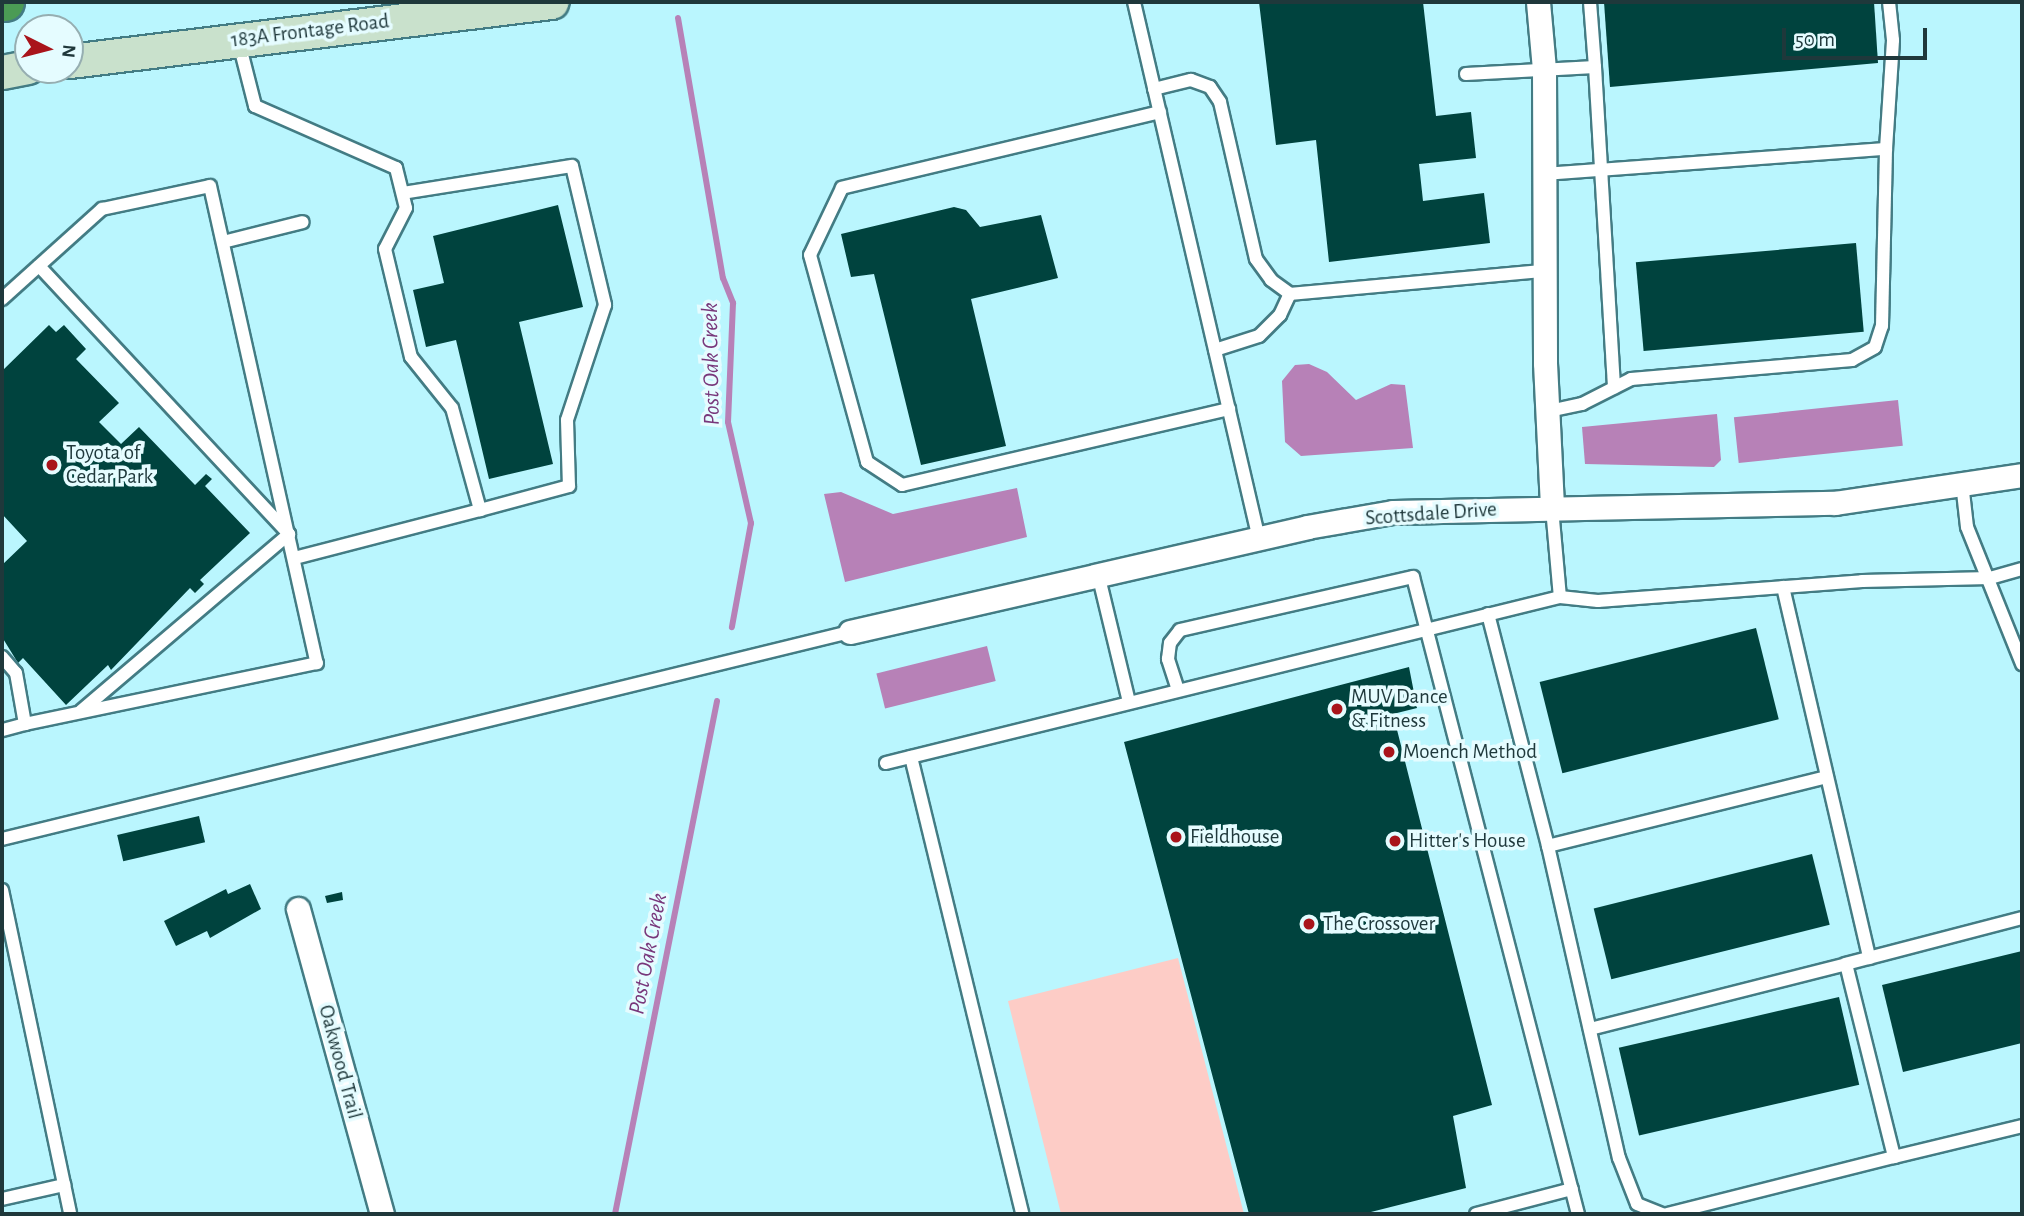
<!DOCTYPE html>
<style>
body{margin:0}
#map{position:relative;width:2024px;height:1216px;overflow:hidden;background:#baf6fe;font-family:"Alegreya Sans",sans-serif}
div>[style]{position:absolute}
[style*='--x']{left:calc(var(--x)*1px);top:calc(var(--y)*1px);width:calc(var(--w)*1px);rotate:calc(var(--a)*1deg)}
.green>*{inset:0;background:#fdccc6}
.water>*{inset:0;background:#b781b7;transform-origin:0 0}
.stream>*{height:6px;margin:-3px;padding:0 3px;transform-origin:3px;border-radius:3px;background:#b781b7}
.building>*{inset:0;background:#00433e;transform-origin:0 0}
.roads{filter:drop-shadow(2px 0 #437c84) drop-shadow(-2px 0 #437c84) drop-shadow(0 2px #437c84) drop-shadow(0 -2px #437c84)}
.lane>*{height:12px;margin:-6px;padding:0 6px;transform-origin:6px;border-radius:6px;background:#fff}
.street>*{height:23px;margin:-11.5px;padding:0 11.5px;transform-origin:11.5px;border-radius:11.5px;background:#fff}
.secondary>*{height:33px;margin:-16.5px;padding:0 16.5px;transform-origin:16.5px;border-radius:16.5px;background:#c9e1cc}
.highway>*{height:38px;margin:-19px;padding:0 19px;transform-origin:19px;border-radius:19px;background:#4b9b55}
.dots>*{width:19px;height:19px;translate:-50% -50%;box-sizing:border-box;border:4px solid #e5fcff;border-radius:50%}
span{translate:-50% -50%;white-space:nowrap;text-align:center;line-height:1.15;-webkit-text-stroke:7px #e5fcff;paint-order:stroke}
.street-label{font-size:21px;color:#1f383b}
.poi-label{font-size:21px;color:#1f383b}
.left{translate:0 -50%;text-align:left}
.water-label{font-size:23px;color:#78377b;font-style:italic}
.frame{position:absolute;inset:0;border:4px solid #1f383b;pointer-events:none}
.north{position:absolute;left:14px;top:14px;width:70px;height:70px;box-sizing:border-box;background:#e5fcff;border:2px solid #96aeb1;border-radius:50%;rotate:96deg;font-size:19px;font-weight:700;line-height:28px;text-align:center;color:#1f383b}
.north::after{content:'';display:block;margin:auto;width:24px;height:32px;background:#a9141b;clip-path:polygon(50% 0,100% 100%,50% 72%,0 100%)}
.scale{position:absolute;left:1782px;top:28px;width:145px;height:32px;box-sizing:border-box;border:4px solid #1f383b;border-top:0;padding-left:9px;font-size:21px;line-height:24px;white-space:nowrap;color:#1f383b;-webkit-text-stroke:5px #e5fcff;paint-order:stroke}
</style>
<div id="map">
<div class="green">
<i style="clip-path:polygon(1178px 958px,1244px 1214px,1061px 1214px,1008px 1001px)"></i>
</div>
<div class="water">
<i style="clip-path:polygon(1309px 364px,1327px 372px,1356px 400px,1391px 384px,1405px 385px,1413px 448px,1301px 456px,1285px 442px,1282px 381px,1295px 365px)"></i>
<i style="left:1898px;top:400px;width:46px;height:165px;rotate:84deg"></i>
<i style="clip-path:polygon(1717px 414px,1721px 460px,1714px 467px,1585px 464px,1582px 427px)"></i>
<i style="clip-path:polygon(1017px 488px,1027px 537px,845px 582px,824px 494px,841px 492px,893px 514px)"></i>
<i style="left:987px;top:646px;width:36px;height:114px;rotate:76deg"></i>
</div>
<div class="stream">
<i style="--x:678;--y:18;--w:264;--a:80.2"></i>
<i style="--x:723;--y:278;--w:27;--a:68"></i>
<i style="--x:733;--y:303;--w:119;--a:92.4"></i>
<i style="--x:728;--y:422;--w:104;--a:77.2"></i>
<i style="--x:751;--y:523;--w:106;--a:100.4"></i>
<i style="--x:615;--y:1214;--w:523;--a:-78.75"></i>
</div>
<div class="building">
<i style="clip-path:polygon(1259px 2px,1423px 2px,1436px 116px,1471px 112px,1476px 158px,1419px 164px,1423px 201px,1484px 193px,1490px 243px,1329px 262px,1316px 140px,1276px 145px)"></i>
<i style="clip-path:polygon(1604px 2px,1874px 2px,1878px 63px,1610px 87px)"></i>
<i style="clip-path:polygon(558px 205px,583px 307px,519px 322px,553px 464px,489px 479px,456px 340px,426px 347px,413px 290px,444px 283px,433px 236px)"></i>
<i style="clip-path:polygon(954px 207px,966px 210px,980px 227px,1041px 215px,1058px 278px,971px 299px,1006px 446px,921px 465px,874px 274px,851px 277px,841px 234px)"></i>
<i style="left:1856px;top:243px;width:89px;height:221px;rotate:85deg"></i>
<i style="clip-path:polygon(49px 325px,56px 332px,64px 325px,86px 349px,76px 359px,119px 403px,99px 422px,121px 444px,139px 427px,195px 485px,206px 474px,212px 479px,205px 486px,250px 533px,200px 580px,204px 584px,195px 593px,190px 588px,111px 670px,108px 665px,66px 705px,23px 658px,18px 663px,2px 637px,2px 565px,27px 541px,2px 514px,2px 371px)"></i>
<i style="left:1756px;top:628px;width:94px;height:223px;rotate:76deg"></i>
<i style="clip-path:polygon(1409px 667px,1417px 708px,1393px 714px,1492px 1105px,1453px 1116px,1466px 1188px,1363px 1214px,1249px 1214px,1124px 742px)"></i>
<i style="left:199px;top:816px;width:27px;height:84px;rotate:77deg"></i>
<i style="left:1812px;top:854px;width:73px;height:225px;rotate:76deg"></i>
<i style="clip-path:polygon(250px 884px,261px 909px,210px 938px,207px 931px,176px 946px,164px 921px,226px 889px,228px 894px)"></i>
<i style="clip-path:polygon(342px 892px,343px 900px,327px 903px,325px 896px)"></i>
<i style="clip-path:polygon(2022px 951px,2022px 1043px,1903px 1072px,1882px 985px)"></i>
<i style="left:1839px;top:997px;width:90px;height:226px;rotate:77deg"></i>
</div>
<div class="roads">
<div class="lane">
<i style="--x:1134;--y:2;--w:551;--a:76.9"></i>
<i style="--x:239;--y:43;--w:65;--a:75.7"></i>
<i style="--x:255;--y:106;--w:154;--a:23.7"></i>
<i style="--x:396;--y:168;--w:41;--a:76"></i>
<i style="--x:406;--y:208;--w:46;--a:117.1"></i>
<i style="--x:385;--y:249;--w:111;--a:76.5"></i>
<i style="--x:411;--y:357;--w:65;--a:51.2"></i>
<i style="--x:452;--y:408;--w:106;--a:74.6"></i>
<i style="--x:480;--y:510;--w:191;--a:165.5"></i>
<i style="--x:1595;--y:67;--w:321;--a:86.6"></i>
<i style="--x:1466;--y:74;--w:129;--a:-3.1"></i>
<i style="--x:1595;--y:67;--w:65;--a:-94.4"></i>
<i style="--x:1154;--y:89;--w:38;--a:-14"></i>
<i style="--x:1191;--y:80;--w:20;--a:20"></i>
<i style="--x:1210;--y:87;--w:18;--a:56"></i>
<i style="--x:1220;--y:102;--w:161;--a:77.1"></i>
<i style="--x:1256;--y:259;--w:26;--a:54"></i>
<i style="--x:1271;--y:280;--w:24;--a:36"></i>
<i style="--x:1160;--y:112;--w:327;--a:166.6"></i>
<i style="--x:842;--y:188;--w:74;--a:115.5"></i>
<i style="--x:810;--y:255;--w:215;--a:74.6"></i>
<i style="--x:867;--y:462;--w:42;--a:33.3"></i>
<i style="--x:902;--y:485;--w:336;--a:-13.1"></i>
<i style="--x:1543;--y:174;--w:344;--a:-4.2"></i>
<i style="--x:1886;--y:149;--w:109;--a:-86.3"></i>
<i style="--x:1893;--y:40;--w:38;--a:-96"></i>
<i style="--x:403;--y:193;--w:171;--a:-9.1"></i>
<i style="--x:572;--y:166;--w:143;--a:76.6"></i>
<i style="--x:605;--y:305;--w:121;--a:108.3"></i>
<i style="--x:567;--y:420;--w:66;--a:88.3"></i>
<i style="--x:569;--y:486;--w:92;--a:164.9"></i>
<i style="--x:223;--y:242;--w:82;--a:-14"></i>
<i style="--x:39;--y:266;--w:367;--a:47"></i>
<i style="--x:289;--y:534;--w:273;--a:139.6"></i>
<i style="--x:2;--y:299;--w:135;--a:-42"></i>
<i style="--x:102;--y:209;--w:110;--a:-12"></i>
<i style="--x:210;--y:186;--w:489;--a:77.4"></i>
<i style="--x:317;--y:663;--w:298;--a:168.2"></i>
<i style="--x:1215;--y:350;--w:46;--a:-17.7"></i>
<i style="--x:1259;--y:336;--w:30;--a:-45"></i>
<i style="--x:1280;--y:315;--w:23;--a:-65"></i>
<i style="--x:1290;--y:294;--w:255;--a:-5.2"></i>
<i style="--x:1549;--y:411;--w:34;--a:-12"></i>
<i style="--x:1582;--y:404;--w:55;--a:-27"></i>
<i style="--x:1631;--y:379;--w:222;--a:-4.9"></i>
<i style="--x:1852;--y:360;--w:26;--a:-29"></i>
<i style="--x:1875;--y:347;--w:22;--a:-72"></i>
<i style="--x:1882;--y:326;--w:177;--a:-88.7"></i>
<i style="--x:1962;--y:483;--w:44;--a:83.5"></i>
<i style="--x:1967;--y:527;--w:148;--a:68.1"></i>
<i style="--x:1552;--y:508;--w:89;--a:84.9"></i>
<i style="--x:1099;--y:578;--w:128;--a:76.4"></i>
<i style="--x:1783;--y:587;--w:381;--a:76.9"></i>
<i style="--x:1488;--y:614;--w:240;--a:75.5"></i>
<i style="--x:1548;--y:846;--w:287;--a:-13.9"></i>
<i style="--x:2;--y:657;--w:21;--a:49"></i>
<i style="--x:16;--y:673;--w:52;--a:80"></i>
<i style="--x:25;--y:724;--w:24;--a:165"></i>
<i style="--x:1178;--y:690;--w:33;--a:-108"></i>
<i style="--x:1168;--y:659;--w:16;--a:-83"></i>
<i style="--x:1170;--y:643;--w:16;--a:-52"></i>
<i style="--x:1180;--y:630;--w:239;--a:-12.8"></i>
<i style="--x:1413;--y:577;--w:658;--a:75.48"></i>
<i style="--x:911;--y:757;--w:470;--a:76.3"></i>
<i style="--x:886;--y:763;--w:694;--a:-13.84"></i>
<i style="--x:1560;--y:597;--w:38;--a:6"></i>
<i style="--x:1598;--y:601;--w:265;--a:-4.3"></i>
<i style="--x:1862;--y:581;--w:128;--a:-1.3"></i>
<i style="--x:1990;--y:578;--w:33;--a:-16"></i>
<i style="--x:2;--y:839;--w:873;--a:-13.72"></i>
<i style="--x:1548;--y:846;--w:320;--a:77.2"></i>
<i style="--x:1619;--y:1158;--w:49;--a:68.6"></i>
<i style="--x:1637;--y:1204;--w:27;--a:22"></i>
<i style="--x:2;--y:890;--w:331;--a:78.1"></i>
<i style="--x:2022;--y:918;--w:182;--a:165.4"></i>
<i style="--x:1846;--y:964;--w:199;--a:76"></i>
<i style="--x:1894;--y:1157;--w:132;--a:-13.6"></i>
<i style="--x:1590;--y:1029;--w:264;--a:-14.2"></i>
<i style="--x:2;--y:1199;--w:64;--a:-12.7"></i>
<i style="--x:1476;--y:1214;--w:99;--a:-14.6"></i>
<i style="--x:1667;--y:1214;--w:234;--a:-14.1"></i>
</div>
<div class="street">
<i style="--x:1538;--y:2;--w:67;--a:84.9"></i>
<i style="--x:1544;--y:69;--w:294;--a:89.8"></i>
<i style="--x:1545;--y:363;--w:145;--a:87.2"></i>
<i style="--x:850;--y:632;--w:469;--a:-12.9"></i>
<i style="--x:1307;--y:527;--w:87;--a:-9.9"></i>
<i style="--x:1393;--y:512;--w:442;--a:-1.2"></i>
<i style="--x:1835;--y:503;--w:189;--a:-8.5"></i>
<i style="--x:298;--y:909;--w:316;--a:74.6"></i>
</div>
<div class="secondary">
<i style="--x:70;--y:61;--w:485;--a:-7"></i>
<i style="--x:2;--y:72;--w:26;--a:-11"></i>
</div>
<div class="highway">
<i style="--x:2;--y:2;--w:3;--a:0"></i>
</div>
</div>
<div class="dots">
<i style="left:52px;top:465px;background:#a9141b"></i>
<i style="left:1337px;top:709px;background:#a9141b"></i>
<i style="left:1389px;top:752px;background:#a9141b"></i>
<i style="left:1176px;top:837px;background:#a9141b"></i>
<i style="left:1395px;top:841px;background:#a9141b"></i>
<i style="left:1309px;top:924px;background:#a9141b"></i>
</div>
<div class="street-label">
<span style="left:310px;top:31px;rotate:-7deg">183A Frontage Road</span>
<span style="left:1431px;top:514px;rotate:-4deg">Scottsdale Drive</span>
<span style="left:340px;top:1062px;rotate:75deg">Oakwood Trail</span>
</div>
<div class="poi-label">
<span class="left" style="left:66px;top:465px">Toyota of<br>Cedar Park</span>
<span class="left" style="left:1351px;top:709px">MUV Dance<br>&amp; Fitness</span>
<span class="left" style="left:1403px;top:752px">Moench Method</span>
<span class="left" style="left:1190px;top:837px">Fieldhouse</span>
<span class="left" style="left:1409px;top:841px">Hitter's House</span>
<span class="left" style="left:1323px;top:924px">The Crossover</span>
</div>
<div class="water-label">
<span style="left:712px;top:364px;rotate:-91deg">Post Oak Creek</span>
<span style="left:649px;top:954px;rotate:-79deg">Post Oak Creek</span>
</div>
<div class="frame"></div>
<div class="north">N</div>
<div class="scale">50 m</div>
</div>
